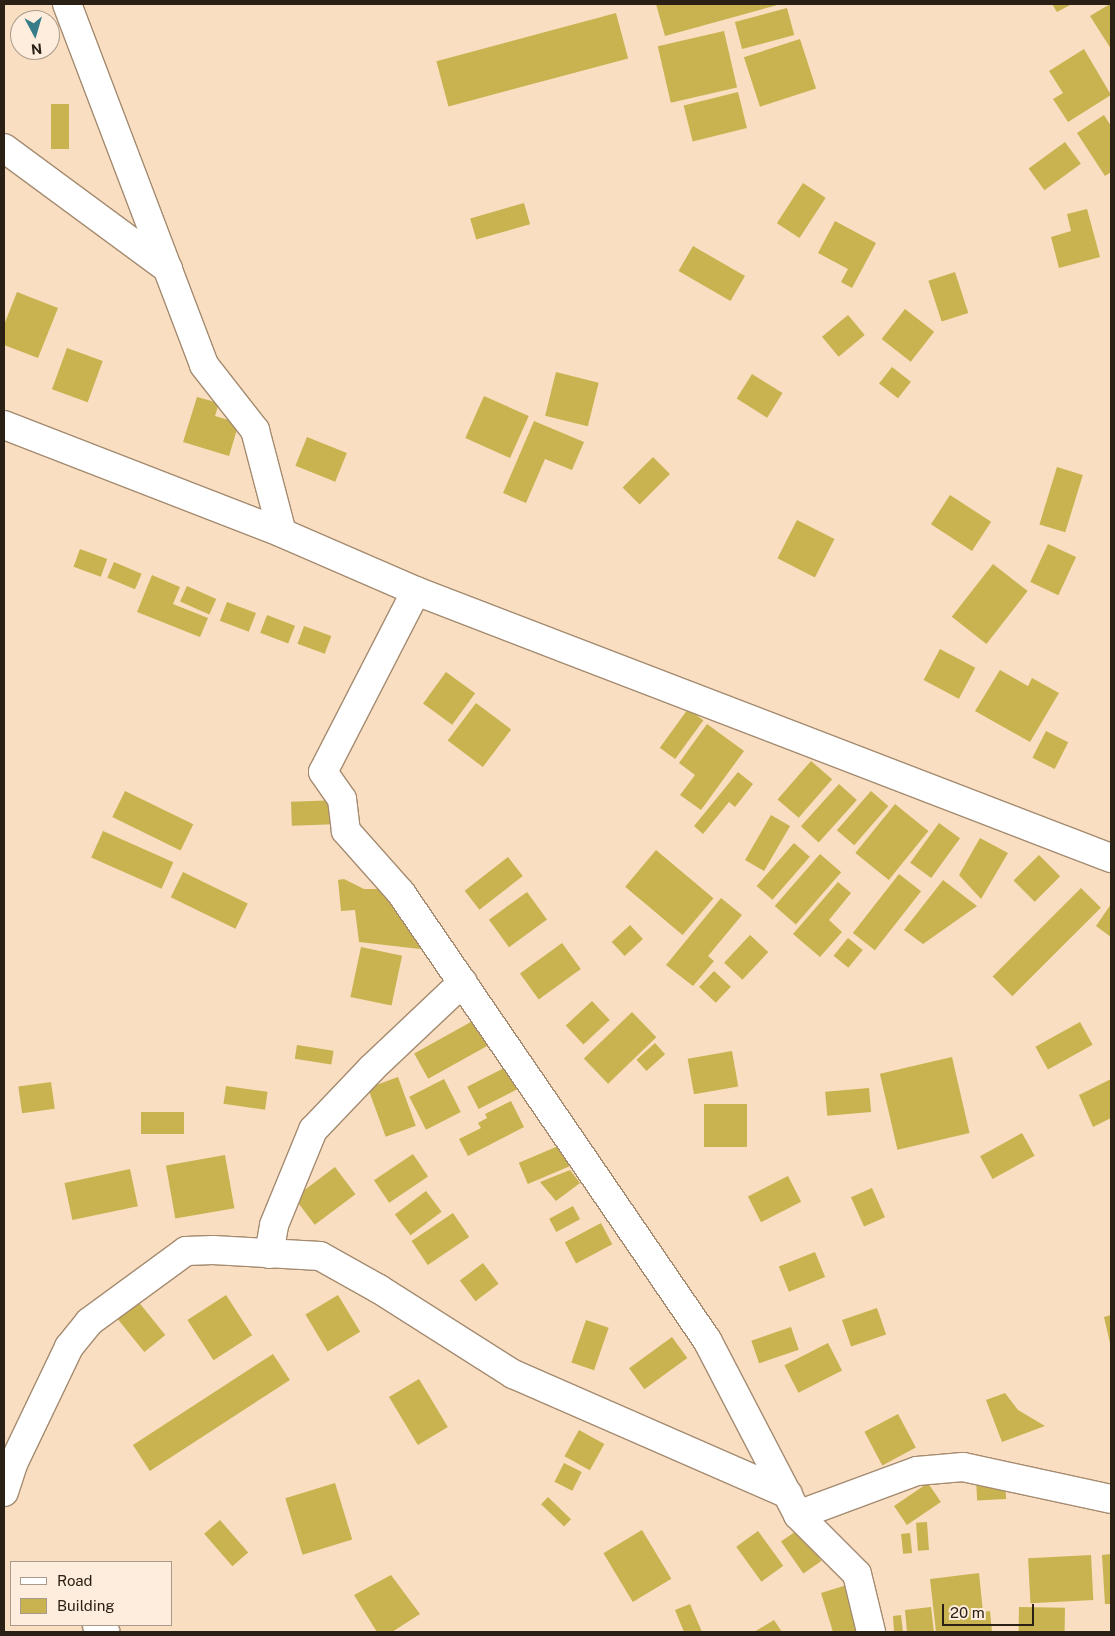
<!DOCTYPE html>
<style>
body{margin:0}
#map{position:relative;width:1115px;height:1636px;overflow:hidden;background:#f9dec1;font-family:"Public Sans",sans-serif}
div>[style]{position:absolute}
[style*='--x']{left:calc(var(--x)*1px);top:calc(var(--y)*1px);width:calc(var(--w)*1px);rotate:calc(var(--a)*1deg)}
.building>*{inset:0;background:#c8b350;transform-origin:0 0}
.roads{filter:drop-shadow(1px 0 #a48b70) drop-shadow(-1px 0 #a48b70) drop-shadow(0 1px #a48b70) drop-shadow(0 -1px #a48b70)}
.street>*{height:28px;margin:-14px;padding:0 14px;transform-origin:14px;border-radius:14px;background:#fff}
span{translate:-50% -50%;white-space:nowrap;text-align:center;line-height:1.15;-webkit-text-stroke:4px #feeddc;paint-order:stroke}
.frame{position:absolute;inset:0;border:5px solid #2a2015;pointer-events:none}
.legend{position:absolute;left:10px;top:1561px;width:162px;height:65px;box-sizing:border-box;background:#feeddc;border:1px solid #a99b8c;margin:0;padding:6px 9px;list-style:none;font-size:15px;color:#2a2015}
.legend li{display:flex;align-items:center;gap:10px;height:25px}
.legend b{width:25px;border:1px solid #a99b8c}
.north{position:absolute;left:10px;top:10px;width:50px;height:50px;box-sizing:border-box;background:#feeddc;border:1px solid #a99b8c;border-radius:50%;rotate:174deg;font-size:14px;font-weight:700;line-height:20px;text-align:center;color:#2a2015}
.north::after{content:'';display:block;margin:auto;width:18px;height:22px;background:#377d89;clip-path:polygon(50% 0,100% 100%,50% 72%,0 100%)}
.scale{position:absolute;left:942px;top:1604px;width:92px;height:22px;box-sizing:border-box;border:2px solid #2a2015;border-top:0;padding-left:6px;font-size:15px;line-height:18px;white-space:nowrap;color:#2a2015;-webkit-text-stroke:4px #feeddc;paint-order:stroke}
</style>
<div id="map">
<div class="building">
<i style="clip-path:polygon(656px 4px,781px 4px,665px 36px)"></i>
<i style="clip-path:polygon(1052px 4px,1072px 4px,1057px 12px)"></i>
<i style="clip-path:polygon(1110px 4px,1111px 4px,1111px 49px,1090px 16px)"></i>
<i style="left:787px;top:8px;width:28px;height:54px;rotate:75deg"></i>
<i style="left:616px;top:13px;width:47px;height:186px;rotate:75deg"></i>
<i style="clip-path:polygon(47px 15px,48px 20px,35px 20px,35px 16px)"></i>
<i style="left:724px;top:31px;width:58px;height:68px;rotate:77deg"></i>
<i style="left:800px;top:39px;width:52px;height:59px;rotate:72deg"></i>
<i style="clip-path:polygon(1084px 49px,1111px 95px,1068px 122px,1053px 99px,1063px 93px,1049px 71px)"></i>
<i style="left:738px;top:92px;width:37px;height:56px;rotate:76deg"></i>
<i style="left:51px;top:104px;width:18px;height:45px"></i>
<i style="clip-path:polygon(1104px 115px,1111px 126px,1111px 172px,1105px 176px,1077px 133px)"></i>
<i style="left:1065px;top:142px;width:27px;height:45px;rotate:54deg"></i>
<i style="left:803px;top:183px;width:27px;height:48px;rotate:33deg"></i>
<i style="left:524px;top:203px;width:22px;height:56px;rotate:74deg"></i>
<i style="clip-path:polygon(1087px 209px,1100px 257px,1059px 268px,1051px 237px,1071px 231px,1067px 214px)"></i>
<i style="clip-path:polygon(835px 221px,876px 243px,852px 288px,841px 282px,848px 269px,818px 253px)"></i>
<i style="left:693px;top:246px;width:60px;height:29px;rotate:30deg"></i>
<i style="left:955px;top:272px;width:43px;height:28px;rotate:72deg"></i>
<i style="clip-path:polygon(17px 292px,58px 308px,38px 358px,4px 345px,4px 325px)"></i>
<i style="left:905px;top:309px;width:37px;height:38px;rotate:38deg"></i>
<i style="left:848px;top:315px;width:26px;height:34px;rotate:50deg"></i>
<i style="left:67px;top:348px;width:38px;height:44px;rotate:20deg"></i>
<i style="left:892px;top:367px;width:24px;height:21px;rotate:38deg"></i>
<i style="left:556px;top:372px;width:44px;height:45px;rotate:14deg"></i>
<i style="left:752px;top:374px;width:36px;height:29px;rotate:32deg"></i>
<i style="left:484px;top:396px;width:49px;height:46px;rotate:24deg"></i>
<i style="clip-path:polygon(197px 397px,219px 403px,215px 416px,239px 423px,229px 456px,183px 442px)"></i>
<i style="clip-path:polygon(534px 421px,584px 442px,572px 470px,545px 459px,526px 503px,503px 493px)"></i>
<i style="left:307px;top:437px;width:43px;height:31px;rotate:22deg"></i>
<i style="left:653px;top:457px;width:24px;height:43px;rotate:45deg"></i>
<i style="left:1057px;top:467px;width:27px;height:60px;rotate:17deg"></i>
<i style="left:950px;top:495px;width:49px;height:35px;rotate:33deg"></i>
<i style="left:797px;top:520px;width:42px;height:43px;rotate:27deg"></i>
<i style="left:1048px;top:544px;width:31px;height:42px;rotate:25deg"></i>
<i style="left:80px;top:549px;width:29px;height:19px;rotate:20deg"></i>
<i style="left:114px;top:562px;width:30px;height:17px;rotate:23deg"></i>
<i style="left:993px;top:564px;width:44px;height:67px;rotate:38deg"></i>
<i style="clip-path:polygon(152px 575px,180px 587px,173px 604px,208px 618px,200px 637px,137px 612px)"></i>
<i style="left:187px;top:586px;width:32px;height:17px;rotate:24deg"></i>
<i style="left:227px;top:602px;width:31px;height:20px;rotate:21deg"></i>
<i style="left:267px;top:615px;width:30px;height:19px;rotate:21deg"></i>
<i style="left:304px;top:626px;width:29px;height:19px;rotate:20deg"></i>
<i style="left:940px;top:649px;width:40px;height:35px;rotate:28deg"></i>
<i style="clip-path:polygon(1000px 670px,1028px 686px,1032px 678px,1059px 693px,1030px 742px,975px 711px)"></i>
<i style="left:446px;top:672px;width:36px;height:39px;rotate:36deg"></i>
<i style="left:476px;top:703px;width:44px;height:47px;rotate:37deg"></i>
<i style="left:688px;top:709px;width:19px;height:48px;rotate:36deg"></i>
<i style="clip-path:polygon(707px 724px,744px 751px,701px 810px,680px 795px,695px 775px,679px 763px)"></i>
<i style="left:1046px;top:731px;width:25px;height:30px;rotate:27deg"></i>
<i style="left:811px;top:761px;width:28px;height:51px;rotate:41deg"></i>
<i style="clip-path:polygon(738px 772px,753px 784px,735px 807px,729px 802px,703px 834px,694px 826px)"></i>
<i style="left:839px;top:784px;width:24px;height:57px;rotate:42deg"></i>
<i style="left:125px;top:791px;width:76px;height:29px;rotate:26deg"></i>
<i style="left:871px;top:791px;width:23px;height:52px;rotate:41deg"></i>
<i style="left:340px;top:800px;width:24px;height:49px;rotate:88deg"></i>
<i style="left:895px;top:804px;width:43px;height:63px;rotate:39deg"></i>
<i style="left:771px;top:815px;width:22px;height:52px;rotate:30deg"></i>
<i style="left:939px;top:823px;width:26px;height:49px;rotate:36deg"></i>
<i style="left:103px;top:831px;width:77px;height:29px;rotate:24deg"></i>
<i style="clip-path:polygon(980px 838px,1008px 853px,981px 899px,959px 875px)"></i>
<i style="left:794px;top:843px;width:21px;height:57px;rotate:41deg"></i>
<i style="left:656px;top:850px;width:75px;height:48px;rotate:40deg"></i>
<i style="left:820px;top:854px;width:28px;height:69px;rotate:41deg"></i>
<i style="left:1039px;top:855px;width:30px;height:36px;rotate:45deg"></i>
<i style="left:508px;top:857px;width:24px;height:55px;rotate:52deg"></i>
<i style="left:183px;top:872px;width:72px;height:28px;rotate:26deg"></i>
<i style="left:899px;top:874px;width:28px;height:75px;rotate:38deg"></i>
<i style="clip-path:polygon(344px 879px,364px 889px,389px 889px,419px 927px,420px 949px,359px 942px,355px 910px,341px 911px,338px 880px)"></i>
<i style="clip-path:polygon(943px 880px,977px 906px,923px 944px,904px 930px)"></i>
<i style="clip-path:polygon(838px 882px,851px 893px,829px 920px,842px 932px,820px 957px,793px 934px)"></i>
<i style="left:1081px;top:888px;width:28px;height:125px;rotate:45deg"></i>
<i style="left:527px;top:892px;width:34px;height:47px;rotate:54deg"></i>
<i style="clip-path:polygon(721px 898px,742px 915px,708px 956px,714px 961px,693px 986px,666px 965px)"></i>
<i style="clip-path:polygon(1111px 904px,1111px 937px,1096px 926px)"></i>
<i style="left:630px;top:925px;width:19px;height:25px;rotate:47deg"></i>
<i style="left:750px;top:935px;width:25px;height:38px;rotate:43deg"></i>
<i style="left:848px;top:938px;width:19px;height:23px;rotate:39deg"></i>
<i style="left:562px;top:943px;width:32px;height:52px;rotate:54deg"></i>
<i style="left:361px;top:947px;width:42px;height:51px;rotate:12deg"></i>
<i style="left:714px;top:971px;width:23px;height:22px;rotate:43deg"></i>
<i style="left:592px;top:1001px;width:26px;height:36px;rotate:47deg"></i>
<i style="left:632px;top:1012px;width:35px;height:67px;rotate:46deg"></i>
<i style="left:478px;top:1018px;width:29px;height:73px;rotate:61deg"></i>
<i style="left:1080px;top:1022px;width:26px;height:51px;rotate:61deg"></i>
<i style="left:655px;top:1043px;width:15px;height:25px;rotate:48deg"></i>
<i style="left:297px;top:1045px;width:37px;height:14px;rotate:9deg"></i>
<i style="left:732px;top:1051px;width:36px;height:45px;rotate:80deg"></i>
<i style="left:952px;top:1057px;width:78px;height:74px;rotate:77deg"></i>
<i style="left:510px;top:1065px;width:25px;height:48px;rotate:63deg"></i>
<i style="left:398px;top:1077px;width:52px;height:32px;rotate:70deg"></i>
<i style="left:444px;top:1079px;width:37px;height:39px;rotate:63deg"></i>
<i style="clip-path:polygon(1111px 1079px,1111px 1118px,1093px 1127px,1079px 1095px)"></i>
<i style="left:51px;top:1082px;width:27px;height:33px;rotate:82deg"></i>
<i style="left:226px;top:1086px;width:42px;height:18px;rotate:8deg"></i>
<i style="left:869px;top:1088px;width:24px;height:44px;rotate:85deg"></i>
<i style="clip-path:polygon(511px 1101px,524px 1127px,468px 1156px,459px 1139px,481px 1128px,478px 1123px,487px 1118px,485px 1114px)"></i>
<i style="left:704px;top:1104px;width:43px;height:43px"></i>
<i style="left:141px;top:1112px;width:43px;height:22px"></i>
<i style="left:1022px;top:1133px;width:26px;height:48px;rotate:61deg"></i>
<i style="left:563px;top:1144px;width:23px;height:48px;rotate:67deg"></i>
<i style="left:413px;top:1154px;width:27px;height:47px;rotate:56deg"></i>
<i style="left:225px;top:1155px;width:54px;height:60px;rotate:80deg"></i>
<i style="left:335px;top:1167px;width:34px;height:51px;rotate:53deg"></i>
<i style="left:130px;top:1169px;width:38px;height:67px;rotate:78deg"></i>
<i style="clip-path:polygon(570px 1170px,580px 1183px,556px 1201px,540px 1182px)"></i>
<i style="left:788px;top:1176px;width:29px;height:45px;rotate:63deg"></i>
<i style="left:872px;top:1188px;width:32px;height:23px;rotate:66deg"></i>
<i style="left:426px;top:1191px;width:26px;height:39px;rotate:53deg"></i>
<i style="left:573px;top:1206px;width:15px;height:27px;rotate:62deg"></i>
<i style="left:453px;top:1213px;width:29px;height:50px;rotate:56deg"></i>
<i style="left:601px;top:1223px;width:24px;height:41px;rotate:62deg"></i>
<i style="left:815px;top:1252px;width:27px;height:39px;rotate:68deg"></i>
<i style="left:483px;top:1263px;width:26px;height:29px;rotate:53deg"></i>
<i style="left:226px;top:1295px;width:48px;height:46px;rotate:57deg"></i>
<i style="left:338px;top:1295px;width:43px;height:38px;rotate:59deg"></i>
<i style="left:137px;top:1300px;width:45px;height:27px;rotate:51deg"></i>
<i style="left:877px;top:1308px;width:28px;height:37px;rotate:71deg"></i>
<i style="clip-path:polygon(1111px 1315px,1111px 1343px,1110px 1343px,1104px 1317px)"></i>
<i style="left:586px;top:1320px;width:24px;height:45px;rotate:19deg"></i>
<i style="left:791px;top:1327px;width:24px;height:42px;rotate:71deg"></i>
<i style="left:672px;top:1337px;width:26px;height:53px;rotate:54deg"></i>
<i style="left:828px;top:1343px;width:31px;height:49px;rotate:63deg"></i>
<i style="left:273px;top:1354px;width:31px;height:167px;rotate:57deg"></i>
<i style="left:419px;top:1379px;width:56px;height:35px;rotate:59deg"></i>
<i style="clip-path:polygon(1005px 1393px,1018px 1410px,1045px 1426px,1002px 1442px,986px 1400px)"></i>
<i style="left:898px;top:1414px;width:38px;height:38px;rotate:62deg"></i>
<i style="left:579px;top:1430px;width:29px;height:30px;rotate:29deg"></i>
<i style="left:564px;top:1463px;width:20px;height:21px;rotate:27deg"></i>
<i style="left:1005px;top:1478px;width:21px;height:29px;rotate:87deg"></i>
<i style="left:335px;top:1483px;width:59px;height:52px;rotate:73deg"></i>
<i style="left:928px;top:1483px;width:23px;height:41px;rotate:56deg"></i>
<i style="left:548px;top:1497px;width:32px;height:10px;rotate:44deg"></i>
<i style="left:220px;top:1520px;width:43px;height:21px;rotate:49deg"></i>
<i style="left:927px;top:1522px;width:28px;height:11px;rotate:86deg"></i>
<i style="left:799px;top:1529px;width:39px;height:22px;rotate:55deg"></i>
<i style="left:642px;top:1530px;width:57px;height:45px;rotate:59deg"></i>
<i style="left:758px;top:1531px;width:43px;height:27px;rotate:54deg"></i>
<i style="left:910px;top:1533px;width:20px;height:9px;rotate:84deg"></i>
<i style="clip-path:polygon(1111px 1554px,1111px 1604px,1105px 1604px,1102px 1555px)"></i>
<i style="left:1091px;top:1555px;width:45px;height:63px;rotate:87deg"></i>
<i style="clip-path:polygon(979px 1573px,983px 1612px,990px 1611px,992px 1632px,936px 1632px,930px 1579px)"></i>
<i style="clip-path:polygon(391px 1575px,420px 1614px,392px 1632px,377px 1632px,354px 1595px)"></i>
<i style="clip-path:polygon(850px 1584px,864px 1632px,833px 1632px,821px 1593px)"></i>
<i style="clip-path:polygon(690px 1604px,702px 1632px,684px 1632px,675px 1610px)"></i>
<i style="clip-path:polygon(931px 1607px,934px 1632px,907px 1632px,905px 1610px)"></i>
<i style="left:1019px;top:1607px;width:46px;height:25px;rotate:1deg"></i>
<i style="clip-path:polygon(901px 1615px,903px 1632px,894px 1632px,893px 1616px)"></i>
<i style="clip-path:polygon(774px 1620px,782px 1632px,754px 1632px)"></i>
</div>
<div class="roads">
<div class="street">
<i style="--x:67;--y:4;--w:386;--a:69.2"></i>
<i style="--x:204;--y:365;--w:83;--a:51.9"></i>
<i style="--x:255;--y:430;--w:106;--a:75.3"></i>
<i style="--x:4;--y:148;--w:204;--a:36.4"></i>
<i style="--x:4;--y:425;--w:298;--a:21.2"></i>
<i style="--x:282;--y:533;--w:146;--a:23.4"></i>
<i style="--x:416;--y:591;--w:745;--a:21.02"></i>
<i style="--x:416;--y:591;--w:203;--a:117.2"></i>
<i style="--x:323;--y:772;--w:33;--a:55"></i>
<i style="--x:342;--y:799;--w:32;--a:83"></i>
<i style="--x:346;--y:831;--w:83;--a:48.4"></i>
<i style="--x:401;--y:893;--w:542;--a:55.61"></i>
<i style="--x:707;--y:1340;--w:197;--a:62.5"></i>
<i style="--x:798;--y:1515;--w:83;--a:45"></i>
<i style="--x:857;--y:1574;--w:60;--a:76.4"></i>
<i style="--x:269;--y:1254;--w:29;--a:-80"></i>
<i style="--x:274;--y:1225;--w:103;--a:-67.7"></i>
<i style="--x:313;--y:1130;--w:86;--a:-46.4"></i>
<i style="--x:372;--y:1068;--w:125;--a:-43.4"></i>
<i style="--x:4;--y:1492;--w:29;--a:-72"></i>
<i style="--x:13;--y:1464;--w:130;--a:-64.4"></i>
<i style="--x:69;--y:1347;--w:32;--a:-51"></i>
<i style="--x:89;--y:1322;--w:120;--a:-36.2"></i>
<i style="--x:186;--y:1251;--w:27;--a:-2"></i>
<i style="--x:213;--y:1250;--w:107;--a:3.2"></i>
<i style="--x:320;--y:1256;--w:68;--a:29.2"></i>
<i style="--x:379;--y:1289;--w:159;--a:32.4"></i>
<i style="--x:513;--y:1374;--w:300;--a:23.6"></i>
<i style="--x:798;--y:1515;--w:127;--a:-20.3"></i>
<i style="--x:917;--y:1471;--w:46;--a:-5"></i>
<i style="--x:963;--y:1467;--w:151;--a:12.2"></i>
<i style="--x:97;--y:1625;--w:11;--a:41"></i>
</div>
</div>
<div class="frame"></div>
<ul class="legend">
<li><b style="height:6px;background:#fff"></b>Road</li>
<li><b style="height:14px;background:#c8b350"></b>Building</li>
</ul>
<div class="north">N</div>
<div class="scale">20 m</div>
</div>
